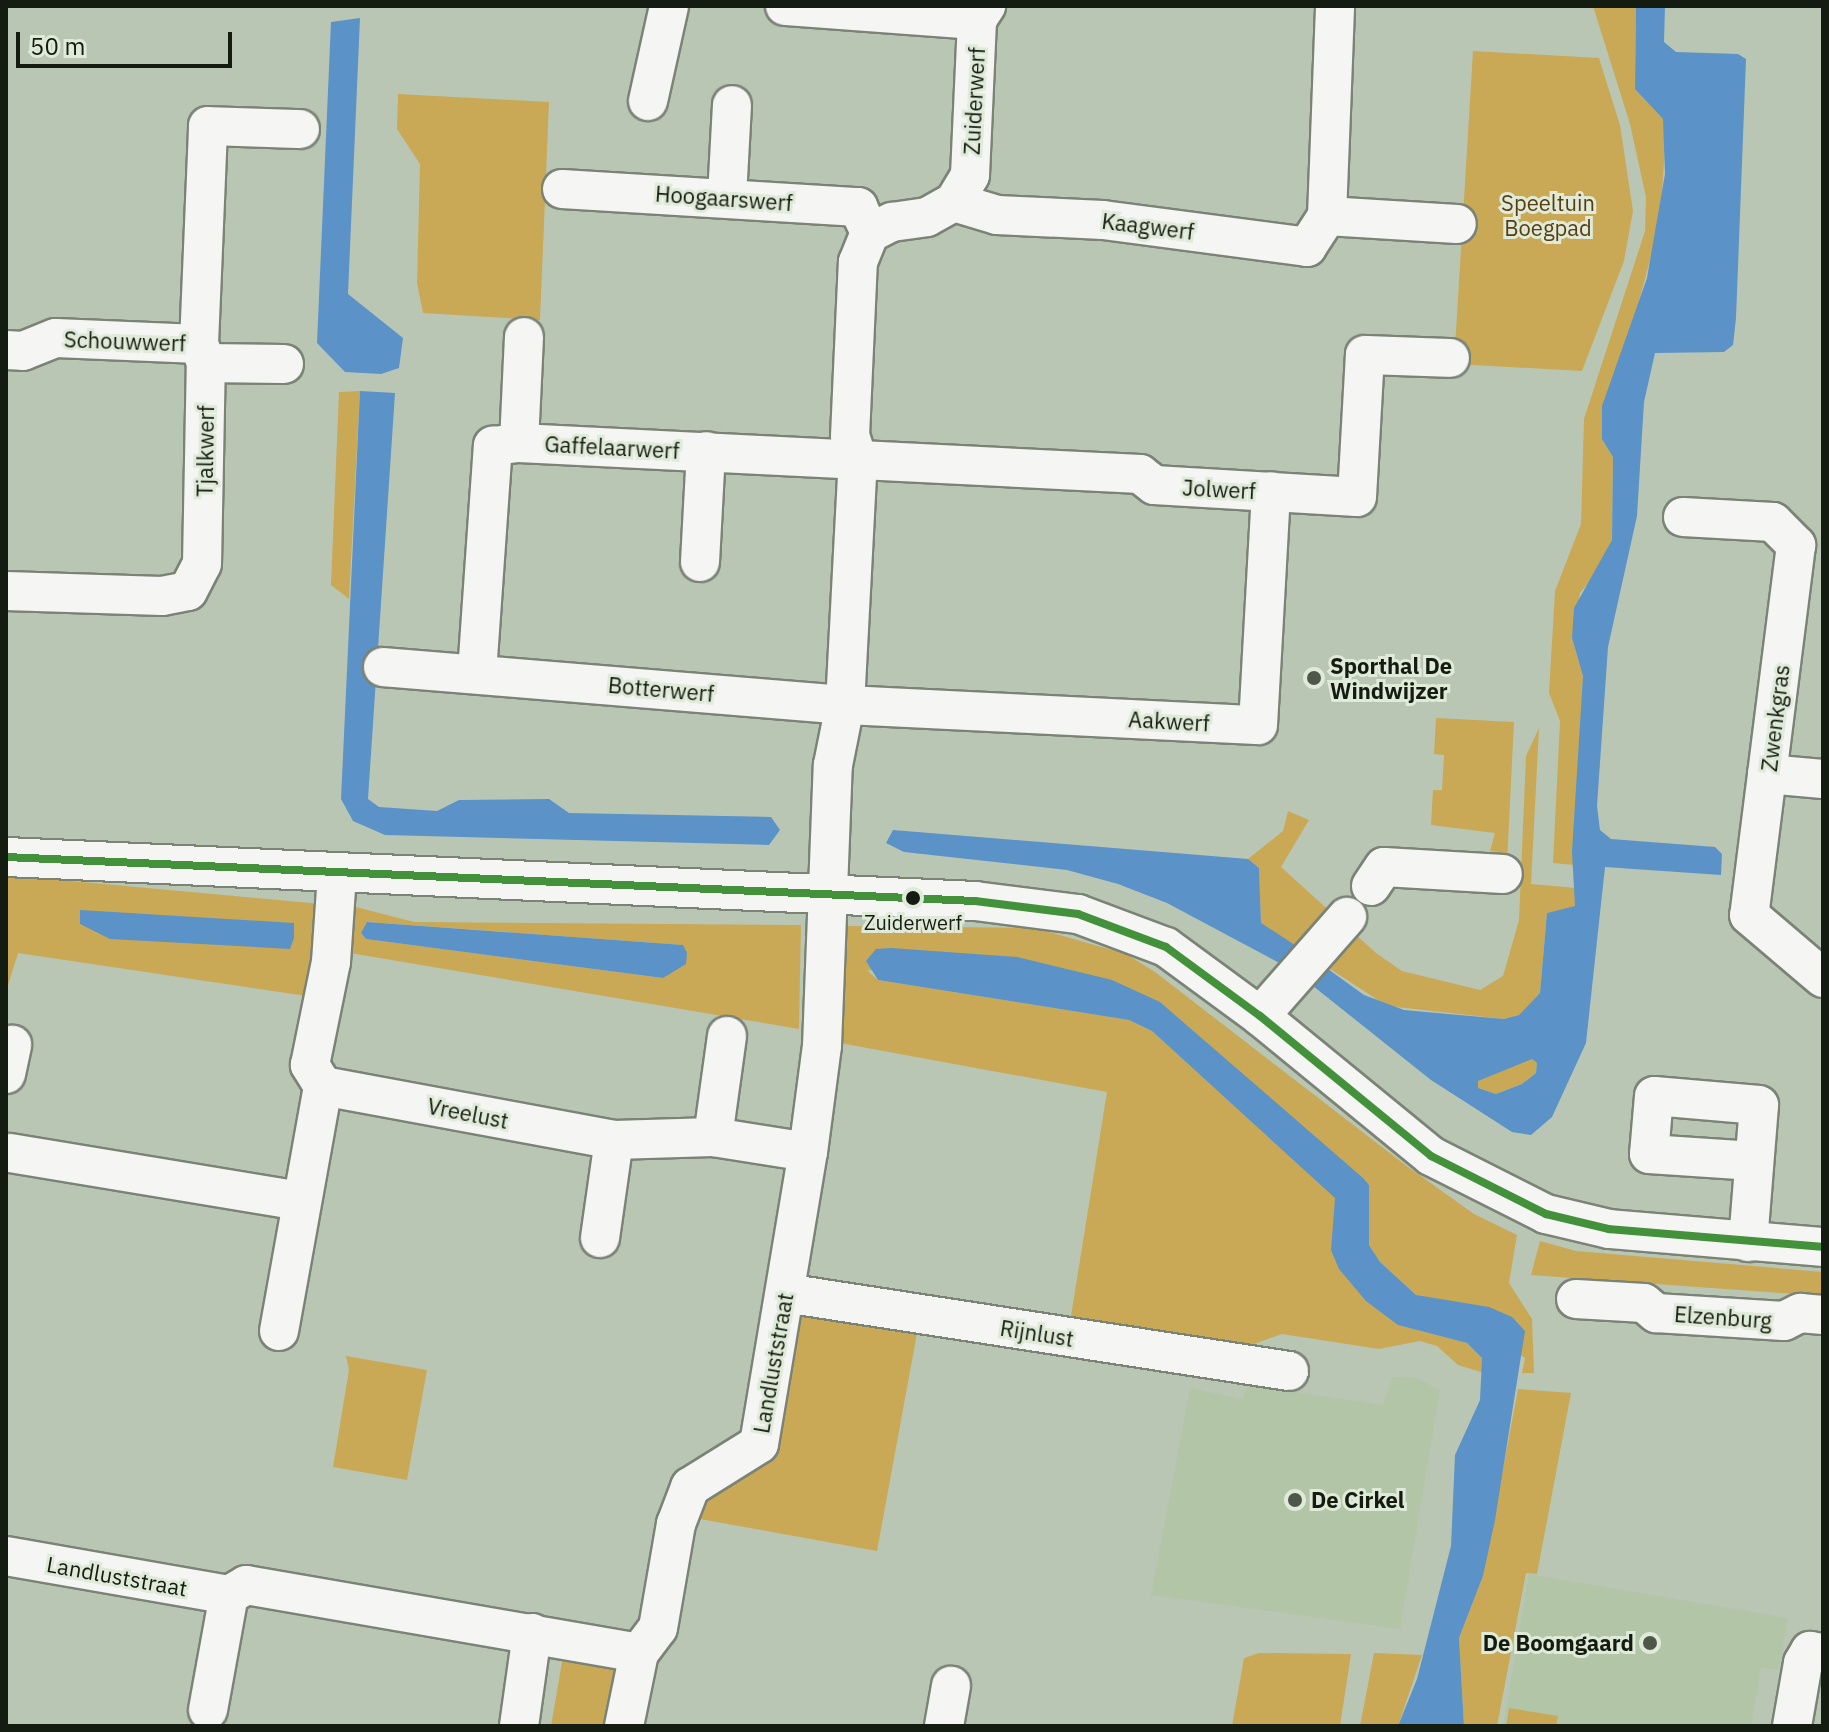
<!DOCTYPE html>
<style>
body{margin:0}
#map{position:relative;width:1829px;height:1732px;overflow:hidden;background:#bac6b4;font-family:"IBM Plex Sans",sans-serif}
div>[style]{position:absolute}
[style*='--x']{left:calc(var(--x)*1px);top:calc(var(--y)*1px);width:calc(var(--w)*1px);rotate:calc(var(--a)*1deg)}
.built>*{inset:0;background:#b2c5a7}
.green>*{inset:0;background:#c9a956}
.water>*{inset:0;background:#5b92c8}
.roads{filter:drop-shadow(2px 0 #7b8376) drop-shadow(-2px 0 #7b8376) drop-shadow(0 2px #7b8376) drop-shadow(0 -2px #7b8376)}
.minor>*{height:38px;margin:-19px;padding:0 19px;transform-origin:19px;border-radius:19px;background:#f5f6f4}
.bus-1>*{height:8px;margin:-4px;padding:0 4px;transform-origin:4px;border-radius:4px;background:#44913b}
.dots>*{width:22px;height:22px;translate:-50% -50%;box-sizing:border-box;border:4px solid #dfead9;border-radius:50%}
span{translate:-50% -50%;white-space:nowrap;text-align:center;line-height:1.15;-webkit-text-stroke:6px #dfead9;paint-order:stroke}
.bus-label{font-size:20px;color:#141b10}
.street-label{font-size:22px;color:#141b10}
.park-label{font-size:22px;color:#5a3d0e}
.poi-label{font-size:22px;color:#141b10;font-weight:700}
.left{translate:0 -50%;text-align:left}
.right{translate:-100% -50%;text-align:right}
.frame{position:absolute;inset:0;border:8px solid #141b10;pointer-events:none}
.scale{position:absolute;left:16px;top:32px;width:216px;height:36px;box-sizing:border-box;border:4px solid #141b10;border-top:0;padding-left:10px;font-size:24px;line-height:28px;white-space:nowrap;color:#141b10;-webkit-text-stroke:6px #dfead9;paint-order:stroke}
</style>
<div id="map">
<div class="built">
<i style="clip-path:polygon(1393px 1377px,1417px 1378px,1440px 1390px,1400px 1629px,1151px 1595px,1190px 1388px,1243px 1399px,1247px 1385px,1383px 1405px)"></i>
<i style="clip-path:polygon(1529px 1574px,1788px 1618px,1779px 1670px,1761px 1668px,1751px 1726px,1503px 1726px)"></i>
</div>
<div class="green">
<i style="clip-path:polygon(1593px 6px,1636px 6px,1635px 89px,1663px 119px,1666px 132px,1660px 223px,1602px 439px,1613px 457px,1612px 540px,1597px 572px,1580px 593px,1572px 638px,1583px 676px,1574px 865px,1553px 863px,1560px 721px,1549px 693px,1555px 591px,1581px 524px,1584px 419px,1645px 231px,1646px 197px,1630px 124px)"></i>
<i style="clip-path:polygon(1473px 51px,1599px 58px,1620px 125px,1633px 211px,1624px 261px,1582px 371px,1454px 364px)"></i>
<i style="clip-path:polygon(398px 94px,549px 102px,540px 320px,423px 313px,417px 283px,420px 164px,397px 129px)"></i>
<i style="clip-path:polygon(360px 391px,349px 599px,331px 585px,339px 392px)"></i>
<i style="clip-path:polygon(1436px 718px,1514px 722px,1507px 863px,1499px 863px,1499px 852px,1490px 851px,1495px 833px,1431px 825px,1433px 790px,1442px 790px,1444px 755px,1434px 754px)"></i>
<i style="clip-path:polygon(1539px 728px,1531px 884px,1576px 888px,1575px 907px,1547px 913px,1540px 993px,1519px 1015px,1504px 1019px,1387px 1006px,1261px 924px,1259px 868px,1248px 859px,1283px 831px,1288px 811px,1309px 820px,1281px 867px,1376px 953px,1402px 971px,1480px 990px,1503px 976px,1519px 920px,1526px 756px)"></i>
<i style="clip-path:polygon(6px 875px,332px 905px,313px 997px,18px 953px,6px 992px)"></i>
<i style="clip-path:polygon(evenodd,356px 907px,414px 922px,801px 925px,799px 1029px,350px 953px,356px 907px,368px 922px,683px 945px,663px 978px,366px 939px,361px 933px,368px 922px)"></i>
<i style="clip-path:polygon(846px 926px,1035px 928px,1126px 954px,1155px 972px,1404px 1164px,1474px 1214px,1517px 1235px,1509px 1283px,1532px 1319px,1534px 1373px,1522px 1373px,1525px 1358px,1432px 1299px,1416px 1295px,1380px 1262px,1369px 1245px,1369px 1185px,1160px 1002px,867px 970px,878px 980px,1129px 1020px,1152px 1031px,1336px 1198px,1332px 1250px,1398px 1325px,1467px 1343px,1482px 1358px,1484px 1373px,1458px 1365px,1437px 1346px,1420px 1341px,1379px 1349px,1282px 1334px,1243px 1348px,1071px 1316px,1107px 1092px,829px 1041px)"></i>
<i style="clip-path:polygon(1531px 1058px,1537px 1063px,1536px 1073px,1522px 1084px,1496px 1094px,1478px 1088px,1478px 1080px)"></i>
<i style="clip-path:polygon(1540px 1241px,1576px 1251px,1823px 1272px,1823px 1296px,1531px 1275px)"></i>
<i style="clip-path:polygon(793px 1305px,918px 1328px,877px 1551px,689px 1517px,696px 1499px,767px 1453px)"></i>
<i style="clip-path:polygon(346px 1356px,427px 1370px,407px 1480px,333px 1467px,349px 1370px)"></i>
<i style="clip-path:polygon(1518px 1389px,1571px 1393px,1537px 1574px,1526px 1573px,1497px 1726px,1464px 1726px,1459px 1638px,1483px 1576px)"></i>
<i style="clip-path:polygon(1259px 1653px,1351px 1654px,1340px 1726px,1232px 1726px,1244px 1658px)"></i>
<i style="clip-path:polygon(1374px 1653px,1422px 1655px,1398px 1726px,1360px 1726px)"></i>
<i style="clip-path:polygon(567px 1659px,616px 1666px,622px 1672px,614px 1726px,551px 1726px,562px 1662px)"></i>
<i style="clip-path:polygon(1509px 1708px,1558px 1716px,1556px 1726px,1506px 1726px)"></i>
</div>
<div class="water">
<i style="clip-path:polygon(evenodd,1636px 6px,1665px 6px,1664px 42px,1676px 52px,1738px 54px,1746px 59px,1736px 318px,1733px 345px,1724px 352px,1655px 353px,1644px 402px,1637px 516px,1608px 647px,1597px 806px,1600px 830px,1611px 839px,1715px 847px,1722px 854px,1721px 875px,1605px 867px,1586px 1043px,1552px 1117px,1531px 1135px,1512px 1132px,1431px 1080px,1308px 982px,1321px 964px,1364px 995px,1404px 1010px,1504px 1019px,1519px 1015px,1540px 993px,1547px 913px,1575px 906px,1572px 852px,1583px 676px,1572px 638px,1574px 608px,1612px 540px,1613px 457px,1602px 439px,1602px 406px,1647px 278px,1665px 174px,1663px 119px,1635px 89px,1636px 6px,1532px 1059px,1537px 1063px,1536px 1073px,1522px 1084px,1496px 1094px,1478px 1088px,1478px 1081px,1532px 1059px)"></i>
<i style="clip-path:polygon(360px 18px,348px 294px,403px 338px,399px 368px,381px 374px,345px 372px,317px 343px,331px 22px)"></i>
<i style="clip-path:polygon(360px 391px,395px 393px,368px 799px,379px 807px,437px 811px,459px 800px,549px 799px,569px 813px,771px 817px,780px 830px,769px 845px,385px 835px,353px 821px,341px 799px)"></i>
<i style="clip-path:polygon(893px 830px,1248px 859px,1259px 868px,1261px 923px,1301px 949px,1287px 967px,1167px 903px,1118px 884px,1067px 870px,904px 852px,886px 843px)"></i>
<i style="clip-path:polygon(80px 910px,294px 923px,294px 938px,290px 949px,110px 939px,80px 924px)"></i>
<i style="clip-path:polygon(367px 922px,683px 945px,687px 953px,686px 964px,663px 978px,366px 939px,361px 933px)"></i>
<i style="clip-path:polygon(891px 948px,1017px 957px,1112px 980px,1160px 1002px,1363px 1178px,1369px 1185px,1369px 1245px,1380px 1262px,1416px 1295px,1489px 1307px,1512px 1317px,1525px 1331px,1495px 1520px,1483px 1576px,1459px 1638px,1464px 1726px,1398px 1726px,1417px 1679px,1451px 1546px,1455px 1455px,1480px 1400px,1482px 1358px,1467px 1343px,1398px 1325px,1366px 1301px,1339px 1269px,1331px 1250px,1335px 1198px,1152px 1031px,1129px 1020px,878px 980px,866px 961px,876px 949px)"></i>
</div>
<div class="roads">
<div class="minor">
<i style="--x:785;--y:6;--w:193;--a:4.2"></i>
<i style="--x:648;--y:101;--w:97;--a:-77.5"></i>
<i style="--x:562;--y:189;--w:297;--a:3.5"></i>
<i style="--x:858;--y:207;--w:29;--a:65"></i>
<i style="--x:727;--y:197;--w:92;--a:-86.9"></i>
<i style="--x:954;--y:202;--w:45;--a:16.8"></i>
<i style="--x:997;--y:215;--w:106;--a:2.7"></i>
<i style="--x:1103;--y:220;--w:206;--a:7.5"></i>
<i style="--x:1307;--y:247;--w:37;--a:-57"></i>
<i style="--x:1327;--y:216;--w:130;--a:3.5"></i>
<i style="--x:1327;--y:216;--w:210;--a:-87.8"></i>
<i style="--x:6;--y:350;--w:17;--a:3"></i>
<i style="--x:23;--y:351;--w:35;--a:-22"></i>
<i style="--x:56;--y:338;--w:143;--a:2.4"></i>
<i style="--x:206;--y:363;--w:78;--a:0.7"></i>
<i style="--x:519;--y:443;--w:106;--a:-87.3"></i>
<i style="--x:1683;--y:517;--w:90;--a:3.2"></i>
<i style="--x:1773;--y:522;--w:33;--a:45"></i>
<i style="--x:1796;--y:545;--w:373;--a:97.2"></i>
<i style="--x:1749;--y:915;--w:97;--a:40.4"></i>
<i style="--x:700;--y:562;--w:111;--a:-86.9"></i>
<i style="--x:6;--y:591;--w:156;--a:1.8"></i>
<i style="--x:162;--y:596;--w:26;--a:-11"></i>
<i style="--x:188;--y:591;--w:30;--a:-63"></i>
<i style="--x:202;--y:564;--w:201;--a:-88.9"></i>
<i style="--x:206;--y:363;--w:20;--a:-110"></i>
<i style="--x:199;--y:344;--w:218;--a:-87.6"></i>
<i style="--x:208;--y:126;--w:92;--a:1.9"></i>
<i style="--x:383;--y:667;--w:464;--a:4.7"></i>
<i style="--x:845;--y:705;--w:413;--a:2.8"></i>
<i style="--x:1258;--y:725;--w:234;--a:-86.8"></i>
<i style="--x:477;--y:673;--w:228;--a:-86"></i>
<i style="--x:493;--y:446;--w:26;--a:-7"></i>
<i style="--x:519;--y:443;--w:622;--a:2.86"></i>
<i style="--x:1140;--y:474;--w:18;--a:38"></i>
<i style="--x:1154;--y:485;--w:203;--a:3.4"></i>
<i style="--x:1357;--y:497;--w:142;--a:-86.8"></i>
<i style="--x:1365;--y:355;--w:85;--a:2"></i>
<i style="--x:1767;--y:774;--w:56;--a:5.1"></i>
<i style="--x:6;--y:857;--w:970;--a:2.6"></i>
<i style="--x:975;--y:901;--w:104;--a:7.2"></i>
<i style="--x:1078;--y:914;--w:94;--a:20.6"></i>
<i style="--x:1166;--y:947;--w:117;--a:36.3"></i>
<i style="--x:1260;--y:1016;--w:221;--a:39.3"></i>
<i style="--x:1431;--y:1156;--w:129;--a:26.8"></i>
<i style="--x:1546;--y:1214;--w:65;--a:13.4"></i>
<i style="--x:1609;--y:1229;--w:215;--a:4.8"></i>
<i style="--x:1371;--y:886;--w:23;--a:-56"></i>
<i style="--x:1384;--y:867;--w:119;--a:3.4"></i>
<i style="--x:1260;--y:1016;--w:132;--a:-48.7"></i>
<i style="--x:6;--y:1074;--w:30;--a:-78"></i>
<i style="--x:323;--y:1086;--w:296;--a:10.5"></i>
<i style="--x:614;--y:1140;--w:99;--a:-1.7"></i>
<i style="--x:713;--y:1137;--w:96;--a:9"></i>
<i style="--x:713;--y:1137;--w:102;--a:-82.1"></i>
<i style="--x:10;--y:1153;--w:295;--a:9.4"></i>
<i style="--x:600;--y:1238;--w:99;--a:-81.9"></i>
<i style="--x:1748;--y:1242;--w:137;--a:-85.4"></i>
<i style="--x:1759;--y:1105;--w:105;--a:-175.1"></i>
<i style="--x:1654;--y:1096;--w:58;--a:94.9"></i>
<i style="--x:1649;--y:1154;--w:105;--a:3.8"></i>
<i style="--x:785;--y:1293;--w:510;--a:8.8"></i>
<i style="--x:1576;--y:1299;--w:68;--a:3.4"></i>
<i style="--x:1644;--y:1303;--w:16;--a:40"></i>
<i style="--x:1656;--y:1313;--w:128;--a:3.6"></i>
<i style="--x:1784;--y:1321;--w:18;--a:-27"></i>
<i style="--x:1800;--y:1313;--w:23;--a:5"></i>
<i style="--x:279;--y:1331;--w:249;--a:-79.8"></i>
<i style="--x:323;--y:1086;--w:25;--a:-122"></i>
<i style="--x:310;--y:1065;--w:105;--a:-78.5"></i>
<i style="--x:331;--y:962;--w:89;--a:-86.1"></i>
<i style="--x:6;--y:1556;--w:226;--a:9.9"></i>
<i style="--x:229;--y:1595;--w:20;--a:-30"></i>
<i style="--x:246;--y:1585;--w:399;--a:9.8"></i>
<i style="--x:639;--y:1653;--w:31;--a:-53"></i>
<i style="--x:658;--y:1628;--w:106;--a:-80.2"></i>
<i style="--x:676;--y:1524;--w:40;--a:-69"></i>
<i style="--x:690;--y:1487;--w:81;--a:-31.9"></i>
<i style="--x:759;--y:1444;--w:296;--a:-80.5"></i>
<i style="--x:808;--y:1152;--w:107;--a:-82.5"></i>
<i style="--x:822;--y:1046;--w:281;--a:-87.8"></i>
<i style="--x:833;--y:765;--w:61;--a:-78.7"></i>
<i style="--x:845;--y:705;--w:245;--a:-87"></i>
<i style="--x:858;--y:460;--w:25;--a:-108"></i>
<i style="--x:850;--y:436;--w:174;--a:-87.4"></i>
<i style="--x:858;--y:262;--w:31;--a:-68"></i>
<i style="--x:870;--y:233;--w:25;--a:-27"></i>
<i style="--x:892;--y:222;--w:35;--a:-8"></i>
<i style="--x:927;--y:217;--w:31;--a:-29"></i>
<i style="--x:954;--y:202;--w:31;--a:-59"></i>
<i style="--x:970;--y:175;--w:155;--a:-87.4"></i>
<i style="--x:977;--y:20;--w:17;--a:-57"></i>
<i style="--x:208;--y:1710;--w:117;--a:-79.7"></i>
<i style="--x:519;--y:1726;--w:94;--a:-82"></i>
<i style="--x:624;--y:1726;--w:75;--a:-78.4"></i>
<i style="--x:944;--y:1726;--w:41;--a:-80.1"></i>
<i style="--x:1792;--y:1726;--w:64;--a:-80.1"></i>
<i style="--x:1803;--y:1663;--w:14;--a:-60"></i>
<i style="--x:1810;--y:1651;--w:13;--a:9"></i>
</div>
</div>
<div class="bus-1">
<i style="--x:6;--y:857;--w:970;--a:2.6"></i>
<i style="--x:975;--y:901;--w:104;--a:7.2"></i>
<i style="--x:1078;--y:914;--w:94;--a:20.6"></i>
<i style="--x:1166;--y:947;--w:117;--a:36.3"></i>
<i style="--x:1260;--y:1016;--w:221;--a:39.3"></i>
<i style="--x:1431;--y:1156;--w:129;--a:26.8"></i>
<i style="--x:1546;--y:1214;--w:65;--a:13.4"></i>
<i style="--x:1609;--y:1229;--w:215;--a:4.8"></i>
</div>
<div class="dots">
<i style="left:1314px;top:678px;background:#4e5749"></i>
<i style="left:913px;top:898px;background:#141b10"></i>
<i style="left:1295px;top:1500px;background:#4e5749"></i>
<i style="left:1650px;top:1643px;background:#4e5749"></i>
</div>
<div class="bus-label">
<span style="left:913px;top:922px">Zuiderwerf</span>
</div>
<div class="street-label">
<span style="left:974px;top:101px;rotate:-87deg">Zuiderwerf</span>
<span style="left:724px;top:198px;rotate:4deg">Hoogaarswerf</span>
<span style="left:1148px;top:226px;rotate:7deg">Kaagwerf</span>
<span style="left:125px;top:341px;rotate:2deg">Schouwwerf</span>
<span style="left:612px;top:447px;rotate:3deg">Gaffelaarwerf</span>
<span style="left:205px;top:451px;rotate:-89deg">Tjalkwerf</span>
<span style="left:1219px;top:489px;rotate:3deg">Jolwerf</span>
<span style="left:661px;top:689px;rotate:5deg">Botterwerf</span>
<span style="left:1775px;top:718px;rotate:-83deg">Zwenkgras</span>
<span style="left:1169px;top:721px;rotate:3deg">Aakwerf</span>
<span style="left:468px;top:1113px;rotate:11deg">Vreelust</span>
<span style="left:1723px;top:1317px;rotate:4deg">Elzenburg</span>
<span style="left:1037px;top:1333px;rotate:9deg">Rijnlust</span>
<span style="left:773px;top:1363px;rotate:-80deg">Landluststraat</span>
<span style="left:117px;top:1576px;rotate:10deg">Landluststraat</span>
</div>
<div class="park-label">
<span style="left:1548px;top:215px">Speeltuin<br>Boegpad</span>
</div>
<div class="poi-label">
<span class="left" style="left:1330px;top:678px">Sporthal De<br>Windwijzer</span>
<span class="left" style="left:1311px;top:1500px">De Cirkel</span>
<span class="right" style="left:1634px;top:1643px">De Boomgaard</span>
</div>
<div class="frame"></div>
<div class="scale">50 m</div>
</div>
